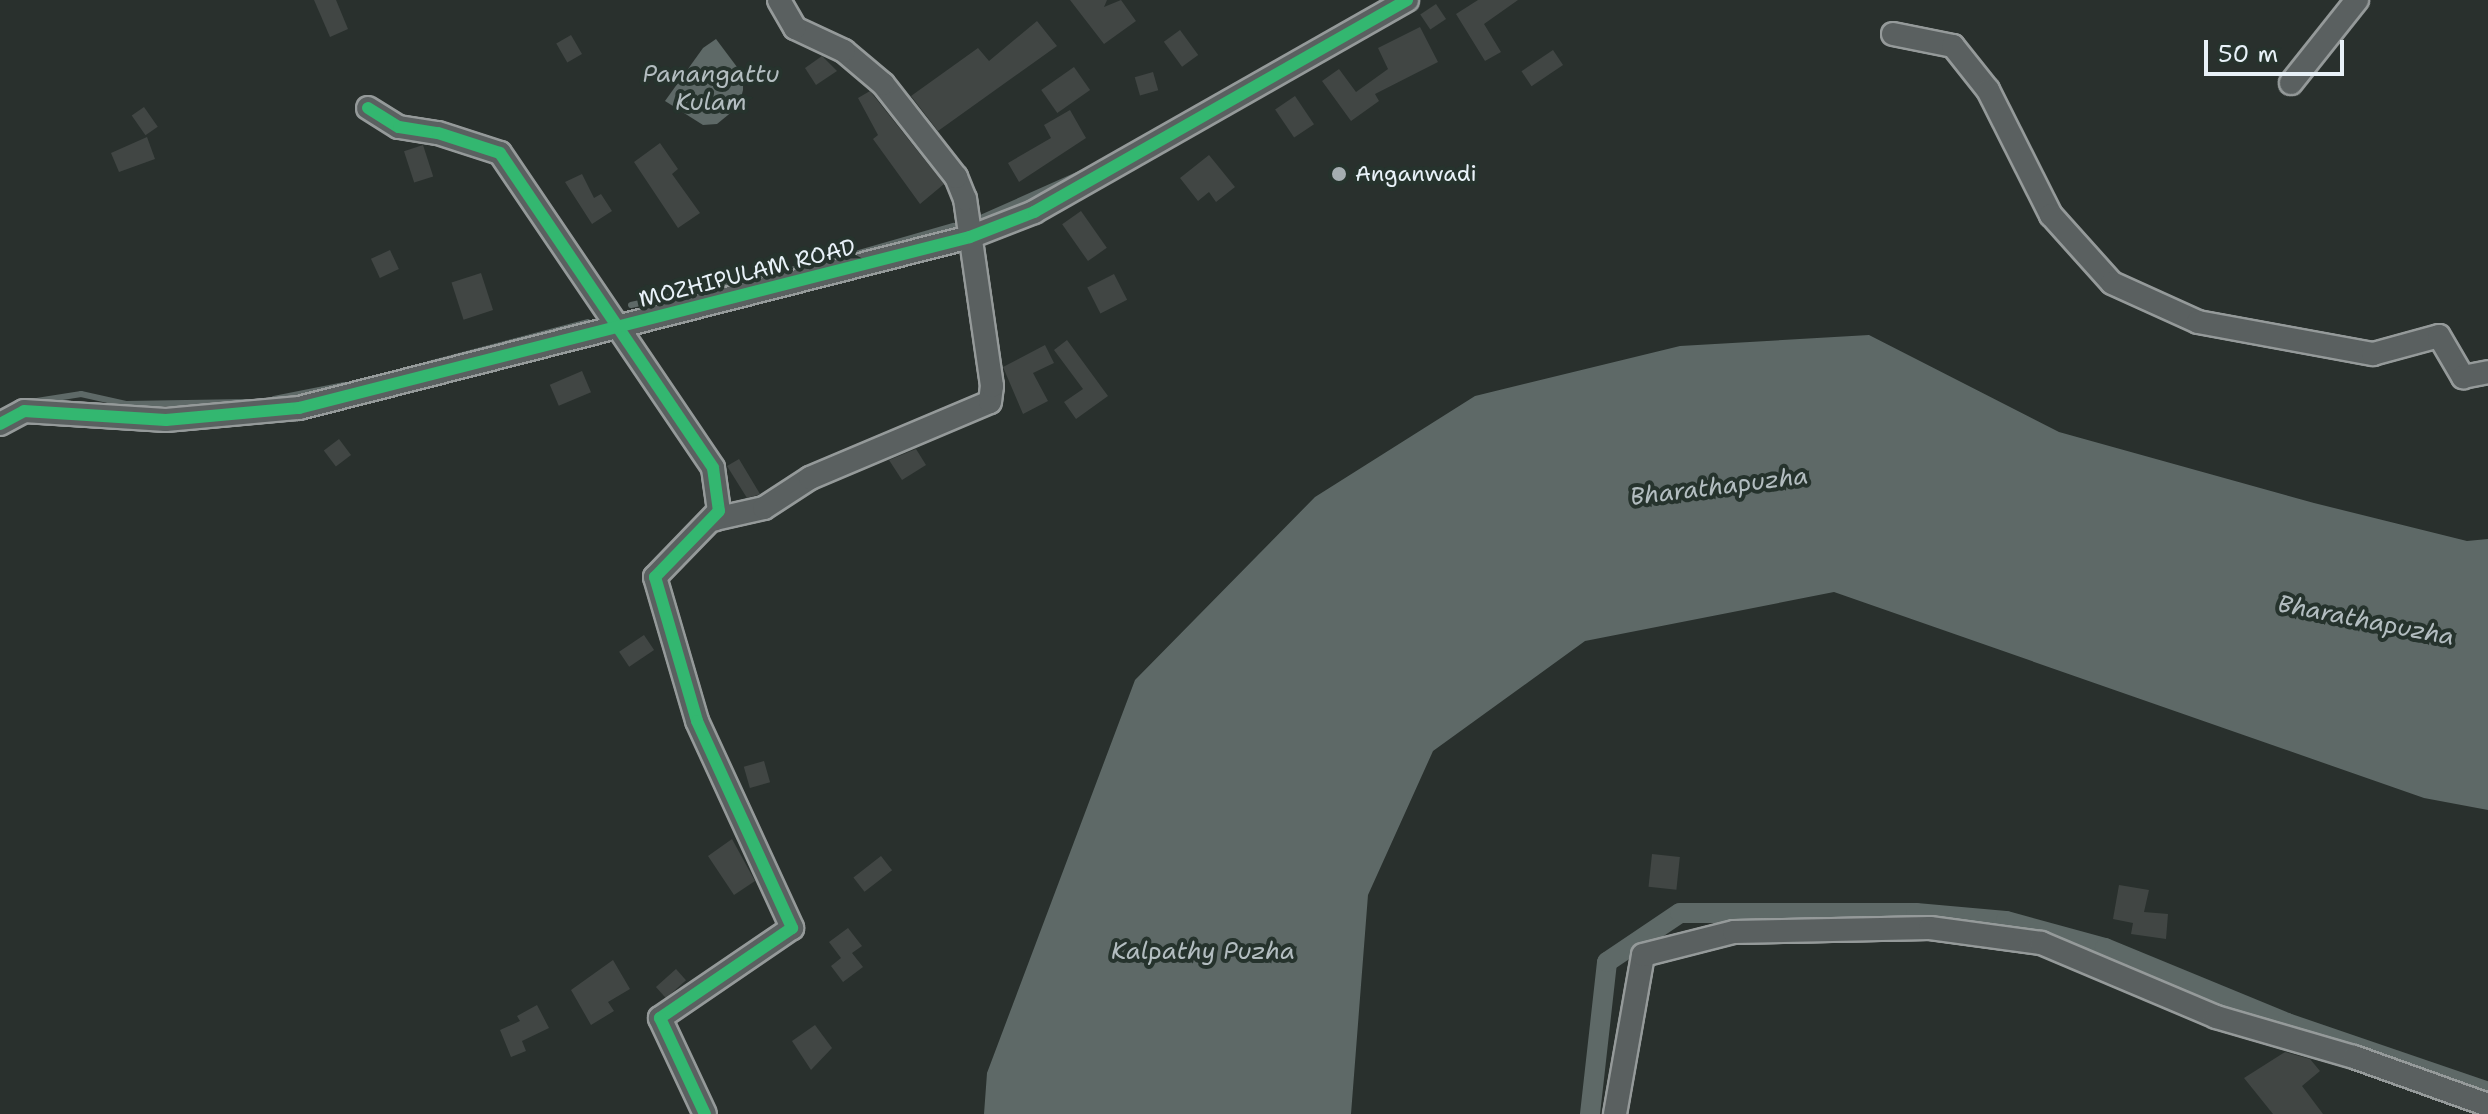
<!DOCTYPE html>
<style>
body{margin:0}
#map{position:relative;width:2488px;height:1114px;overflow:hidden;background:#29302d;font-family:"Shantell Sans",sans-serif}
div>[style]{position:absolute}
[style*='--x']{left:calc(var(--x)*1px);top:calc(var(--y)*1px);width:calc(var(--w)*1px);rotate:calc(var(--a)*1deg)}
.water>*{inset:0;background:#5e6967}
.stream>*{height:6px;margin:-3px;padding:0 3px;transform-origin:3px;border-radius:3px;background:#5e6967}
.canal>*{height:20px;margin:-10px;padding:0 10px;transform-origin:10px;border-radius:10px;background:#5e6967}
.building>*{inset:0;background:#414644;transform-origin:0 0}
.roads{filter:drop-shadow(2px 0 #959a9a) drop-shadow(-2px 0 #959a9a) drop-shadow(0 2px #959a9a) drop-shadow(0 -2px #959a9a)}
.minor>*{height:22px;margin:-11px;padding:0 11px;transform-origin:11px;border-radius:11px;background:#5a6060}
.cycleway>*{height:12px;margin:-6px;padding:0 6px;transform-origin:6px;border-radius:6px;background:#33b770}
.dots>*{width:22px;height:22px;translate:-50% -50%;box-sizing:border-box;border:4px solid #26332d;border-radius:50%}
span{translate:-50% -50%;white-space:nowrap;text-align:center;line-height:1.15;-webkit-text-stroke:8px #26332d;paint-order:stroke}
.poi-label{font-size:22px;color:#e8f1f8}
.left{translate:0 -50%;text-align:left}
.street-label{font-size:22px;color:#e8f1f8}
.water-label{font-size:24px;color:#b3bdc0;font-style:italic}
.scale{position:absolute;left:2204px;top:40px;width:140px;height:36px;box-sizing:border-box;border:4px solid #e8f1f8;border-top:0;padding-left:10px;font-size:24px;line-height:28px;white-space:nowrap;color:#e8f1f8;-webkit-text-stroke:6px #26332d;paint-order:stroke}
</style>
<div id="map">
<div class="water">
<i style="clip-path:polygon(716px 39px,743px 75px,743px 90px,739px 106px,717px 124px,703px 125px,665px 101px,703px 48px)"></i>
<i style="clip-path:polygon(1869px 335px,2059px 432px,2314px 503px,2467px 541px,2488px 539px,2488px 810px,2424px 798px,1834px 592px,1585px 641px,1433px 751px,1368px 895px,1351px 1114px,984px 1114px,987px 1073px,1135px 680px,1315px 497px,1475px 396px,1680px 346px)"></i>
</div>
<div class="stream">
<i style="--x:983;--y:217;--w:108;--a:-24"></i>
<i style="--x:842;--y:258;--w:116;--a:-16.1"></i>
<i style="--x:631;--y:305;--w:205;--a:-12.4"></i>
<i style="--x:429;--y:364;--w:164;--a:-14.8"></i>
<i style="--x:274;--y:399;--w:72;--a:-11.2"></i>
<i style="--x:24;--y:403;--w:58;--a:-9"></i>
<i style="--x:81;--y:394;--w:46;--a:12.5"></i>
<i style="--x:126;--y:404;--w:120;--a:-1"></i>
</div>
<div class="canal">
<i style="--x:1590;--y:1114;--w:153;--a:-83.6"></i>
<i style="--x:1607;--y:962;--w:88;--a:-33.9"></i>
<i style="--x:1680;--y:913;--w:236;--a:0"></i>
<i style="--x:1916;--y:913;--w:90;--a:5.1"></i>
<i style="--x:2006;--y:921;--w:103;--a:15.3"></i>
<i style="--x:2105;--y:948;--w:197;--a:22.4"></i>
<i style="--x:2287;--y:1023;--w:213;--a:18.9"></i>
</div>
<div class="building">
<i style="clip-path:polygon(314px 0,336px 0,348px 29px,330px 37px)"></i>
<i style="clip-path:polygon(1070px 0,1107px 0,1104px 7px,1121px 0,1136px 21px,1104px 44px)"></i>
<i style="clip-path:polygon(1478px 0,1518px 0,1484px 24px,1501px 52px,1485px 61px,1456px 14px)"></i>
<i style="left:1436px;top:4px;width:18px;height:19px;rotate:56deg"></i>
<i style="clip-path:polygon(1037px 21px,1057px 46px,938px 131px,911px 96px,978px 48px,989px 61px)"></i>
<i style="clip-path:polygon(1420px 27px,1438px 62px,1375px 94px,1379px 101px,1351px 121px,1322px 81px,1339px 69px,1356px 92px,1388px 69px,1378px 48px)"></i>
<i style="left:1180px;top:30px;width:31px;height:20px;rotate:54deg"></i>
<i style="left:571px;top:35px;width:22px;height:17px;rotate:60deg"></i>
<i style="left:1553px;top:50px;width:18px;height:38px;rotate:56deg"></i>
<i style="clip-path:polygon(822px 56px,837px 71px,816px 85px,805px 68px)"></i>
<i style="left:1074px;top:67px;width:28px;height:40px;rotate:55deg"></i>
<i style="left:1153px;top:72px;width:19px;height:19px;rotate:74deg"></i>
<i style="clip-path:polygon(870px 91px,944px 184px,920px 204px,873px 139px,878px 135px,858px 98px)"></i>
<i style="left:1295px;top:96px;width:34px;height:24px;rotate:56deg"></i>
<i style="left:144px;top:107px;width:24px;height:15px;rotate:55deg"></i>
<i style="clip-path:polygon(1070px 110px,1086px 138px,1019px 182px,1008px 163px,1051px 138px,1044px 125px)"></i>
<i style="clip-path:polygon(147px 137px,155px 159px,119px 172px,111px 153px)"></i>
<i style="clip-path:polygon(660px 143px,678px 169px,672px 174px,700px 213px,678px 228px,634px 162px)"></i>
<i style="left:423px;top:145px;width:33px;height:20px;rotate:72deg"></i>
<i style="clip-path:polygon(1209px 155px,1235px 187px,1216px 202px,1209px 192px,1198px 201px,1180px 178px)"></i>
<i style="clip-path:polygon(582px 174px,594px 198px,601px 194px,612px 211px,592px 224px,565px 182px)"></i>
<i style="left:1081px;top:211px;width:45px;height:23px;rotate:55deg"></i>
<i style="left:390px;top:250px;width:21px;height:21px;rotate:65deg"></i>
<i style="left:481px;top:273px;width:39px;height:31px;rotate:72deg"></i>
<i style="left:1114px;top:274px;width:29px;height:30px;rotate:63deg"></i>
<i style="clip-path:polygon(1067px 340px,1108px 396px,1076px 419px,1064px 402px,1083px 389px,1054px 350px)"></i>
<i style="clip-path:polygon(1045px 345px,1054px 363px,1033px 373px,1048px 401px,1023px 414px,1003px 367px)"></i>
<i style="left:582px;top:371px;width:23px;height:35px;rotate:67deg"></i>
<i style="left:339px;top:439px;width:20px;height:19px;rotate:53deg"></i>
<i style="clip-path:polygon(916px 449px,926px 465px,902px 480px,889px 460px)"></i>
<i style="clip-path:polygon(739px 459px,760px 494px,758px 495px,747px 498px,727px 466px)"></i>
<i style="left:644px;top:635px;width:18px;height:30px;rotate:56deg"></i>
<i style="left:764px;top:761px;width:22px;height:21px;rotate:74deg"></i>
<i style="clip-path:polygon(732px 839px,755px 881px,734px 895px,708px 856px)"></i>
<i style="left:1652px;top:854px;width:28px;height:33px;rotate:6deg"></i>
<i style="left:881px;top:856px;width:18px;height:35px;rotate:52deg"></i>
<i style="clip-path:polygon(2119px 885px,2149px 890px,2144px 912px,2168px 914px,2166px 939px,2131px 934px,2133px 923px,2113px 919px)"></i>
<i style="clip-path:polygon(848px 928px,862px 946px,852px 953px,863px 967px,843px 982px,831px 966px,841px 958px,829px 942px)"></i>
<i style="clip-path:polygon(613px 960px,630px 989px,608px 1002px,614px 1011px,591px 1025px,571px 990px)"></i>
<i style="left:676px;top:969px;width:15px;height:27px;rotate:48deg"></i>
<i style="clip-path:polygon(537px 1005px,549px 1028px,522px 1041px,526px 1051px,511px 1057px,500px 1030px,520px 1021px,517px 1016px)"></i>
<i style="clip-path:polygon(815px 1025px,832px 1048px,811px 1070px,792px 1041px)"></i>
<i style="clip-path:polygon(2285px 1052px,2310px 1059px,2320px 1071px,2302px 1086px,2323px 1114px,2273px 1114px,2244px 1078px)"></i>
</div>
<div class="roads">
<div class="minor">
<i style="--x:1893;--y:34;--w:61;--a:11.3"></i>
<i style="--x:1953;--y:46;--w:56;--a:51.5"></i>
<i style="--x:1988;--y:90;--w:140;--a:63.3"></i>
<i style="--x:2051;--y:215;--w:91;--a:48.1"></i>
<i style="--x:2112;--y:283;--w:94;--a:24.4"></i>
<i style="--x:2198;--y:322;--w:178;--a:10.4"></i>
<i style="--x:2373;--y:354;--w:68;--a:-15.3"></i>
<i style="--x:2439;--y:336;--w:48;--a:59.7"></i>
<i style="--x:2463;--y:377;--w:25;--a:-11"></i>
<i style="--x:2291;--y:83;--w:106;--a:-51.5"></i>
<i style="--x:368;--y:108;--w:36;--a:32"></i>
<i style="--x:399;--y:127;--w:39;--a:9"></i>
<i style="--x:438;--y:133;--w:65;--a:17.9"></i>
<i style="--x:500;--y:153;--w:380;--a:55.9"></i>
<i style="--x:713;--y:468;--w:43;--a:82.1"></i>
<i style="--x:719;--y:511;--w:92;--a:134.1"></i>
<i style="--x:655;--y:577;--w:150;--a:73.7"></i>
<i style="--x:697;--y:721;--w:228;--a:65.3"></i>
<i style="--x:792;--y:928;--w:160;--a:145.7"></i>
<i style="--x:660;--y:1018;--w:106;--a:64.9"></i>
<i style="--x:0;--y:424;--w:27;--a:-28"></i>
<i style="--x:24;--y:411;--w:142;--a:3.6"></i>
<i style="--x:166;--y:420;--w:134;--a:-5.2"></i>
<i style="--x:299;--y:408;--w:692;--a:-14.3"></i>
<i style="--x:970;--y:237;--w:69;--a:-21.3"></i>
<i style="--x:1034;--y:212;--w:429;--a:-29.6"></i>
<i style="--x:718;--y:511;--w:9;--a:111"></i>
<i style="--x:715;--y:519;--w:50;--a:-12.7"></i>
<i style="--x:764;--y:508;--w:55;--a:-33.1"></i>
<i style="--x:810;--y:478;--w:195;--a:-22.9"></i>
<i style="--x:990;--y:402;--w:16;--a:-83"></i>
<i style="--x:992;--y:386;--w:189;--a:-98.2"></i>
<i style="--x:965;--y:199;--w:24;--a:-112"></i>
<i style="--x:956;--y:177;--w:118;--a:-128.1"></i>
<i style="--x:883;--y:84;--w:51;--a:-139.8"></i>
<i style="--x:844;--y:51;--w:54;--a:-154.9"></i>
<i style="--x:795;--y:28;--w:32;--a:-120"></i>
<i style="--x:1615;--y:1114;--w:161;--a:-80"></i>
<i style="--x:1643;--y:955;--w:94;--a:-14.2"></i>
<i style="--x:1734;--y:932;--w:196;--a:-1.2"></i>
<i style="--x:1930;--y:928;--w:112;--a:7.7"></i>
<i style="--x:2041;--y:943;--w:190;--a:22.9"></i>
<i style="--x:2216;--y:1017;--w:144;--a:16.2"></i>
<i style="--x:2354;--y:1057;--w:142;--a:19.7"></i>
</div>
</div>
<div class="cycleway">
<i style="--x:368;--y:108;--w:36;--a:32"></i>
<i style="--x:399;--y:127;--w:39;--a:9"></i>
<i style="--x:438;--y:133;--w:65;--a:17.9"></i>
<i style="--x:500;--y:153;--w:380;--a:55.9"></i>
<i style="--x:713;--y:468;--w:43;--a:82.1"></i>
<i style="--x:719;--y:511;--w:92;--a:134.1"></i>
<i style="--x:655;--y:577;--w:150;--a:73.7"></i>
<i style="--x:697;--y:721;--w:228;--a:65.3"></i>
<i style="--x:792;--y:928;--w:160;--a:145.7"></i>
<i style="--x:660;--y:1018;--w:106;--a:64.9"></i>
<i style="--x:0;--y:424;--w:27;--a:-28"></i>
<i style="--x:24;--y:411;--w:142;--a:3.6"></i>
<i style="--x:166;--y:420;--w:134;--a:-5.2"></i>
<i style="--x:299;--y:408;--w:692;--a:-14.3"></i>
<i style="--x:970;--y:237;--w:69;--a:-21.3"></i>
<i style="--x:1034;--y:212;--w:429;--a:-29.6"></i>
</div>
<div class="dots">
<i style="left:1339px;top:174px;background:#a5adb1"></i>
</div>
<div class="poi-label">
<span class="left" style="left:1355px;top:174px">Anganwadi</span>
</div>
<div class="street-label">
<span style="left:747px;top:273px;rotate:-14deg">MOZHIPULAM ROAD</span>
</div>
<div class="water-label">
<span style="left:711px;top:89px">Panangattu<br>Kulam</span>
<span style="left:1719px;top:487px;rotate:-7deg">Bharathapuzha</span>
<span style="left:2366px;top:621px;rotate:11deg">Bharathapuzha</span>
<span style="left:1203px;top:952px">Kalpathy Puzha</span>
</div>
<div class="scale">50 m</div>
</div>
